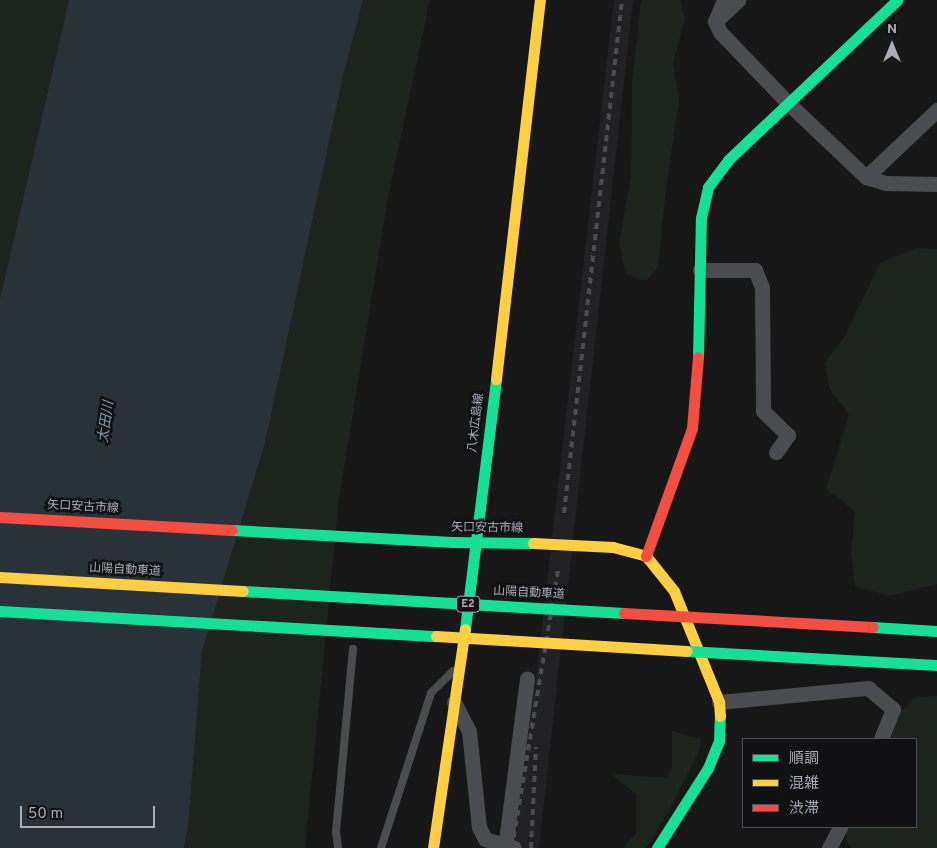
<!DOCTYPE html>
<meta charset="utf-8">
<style>
body{margin:0}
#map{position:relative;width:937px;height:848px;overflow:hidden;background:#171717;font-family:Overpass,"Noto Sans JP",sans-serif}
div>[style]{position:absolute}
[style*='--x']{left:calc(var(--x)*1px);top:calc(var(--y)*1px);width:calc(var(--w)*1px);rotate:calc(var(--a)*1deg)}
.built>*{inset:0;background:#212123}
.green>*{inset:0;background:#1d241e}
.water>*{inset:0;background:#2a3239}
.lane>*{height:8px;margin:-4px;padding:0 4px;transform-origin:4px;border-radius:4px;background:#4b4c50}
.street>*{height:15px;margin:-7.5px;padding:0 7.5px;transform-origin:7.5px;border-radius:7.5px;background:#4b4c50}
.fast>*{height:11px;margin:-5.5px;padding:0 5.5px;transform-origin:5.5px;border-radius:5.5px;background:#16e098}
.slow>*{height:11px;margin:-5.5px;padding:0 5.5px;transform-origin:5.5px;border-radius:5.5px;background:#ffcf43}
.jam>*{height:11px;margin:-5.5px;padding:0 5.5px;transform-origin:5.5px;border-radius:5.5px;background:#f24e42}
.rail>*{height:4px;margin-top:-2px;transform-origin:0;background:repeating-linear-gradient(90deg,#4b4c4f 0 6px,transparent 0 11px)}
.fast-bridge>*{height:11px;margin:-5.5px;padding:0 5.5px;transform-origin:5.5px;border-radius:5.5px;background:#16e098}
.slow-bridge>*{height:11px;margin:-5.5px;padding:0 5.5px;transform-origin:5.5px;border-radius:5.5px;background:#ffcf43}
.jam-bridge>*{height:11px;margin:-5.5px;padding:0 5.5px;transform-origin:5.5px;border-radius:5.5px;background:#f24e42}
span{translate:-50% -50%;white-space:nowrap;text-align:center;line-height:1.15;-webkit-text-stroke:5px #111113;paint-order:stroke}
.shield-label span{padding:1px 4px;background:#111113;border:1px solid;border-radius:4px;-webkit-text-stroke-width:0}
.shield-label{font-size:11px;color:#a8adb8;font-weight:700}
.street-label{font-size:12px;color:#a8adb8}
.water-label{font-size:14px;color:#7f9bb3;font-style:italic}
.legend{position:absolute;left:742px;top:738px;width:175px;height:90px;box-sizing:border-box;background:#111113;border:1px solid #4d4f55;margin:0;padding:6px 9px;list-style:none;font-size:15px;color:#a8adb8}
.legend li{display:flex;align-items:center;gap:10px;height:25px}
.legend b{width:25px;border:1px solid #4d4f55}
.north{position:absolute;left:867px;top:20px;width:50px;height:50px;-webkit-text-stroke:4px #111113;paint-order:stroke;rotate:0deg;font-size:14px;font-weight:700;line-height:20px;text-align:center;color:#a8adb8}
.north::after{content:'';display:block;margin:auto;width:18px;height:22px;background:#a8adb8;clip-path:polygon(50% 0,100% 100%,50% 72%,0 100%)}
.scale{position:absolute;left:20px;top:806px;width:135px;height:22px;box-sizing:border-box;border:2px solid #a8adb8;border-top:0;padding-left:6px;font-size:15px;line-height:18px;white-space:nowrap;color:#a8adb8;-webkit-text-stroke:4px #111113;paint-order:stroke}
</style>
<div id="map">
<div class="built">
<i style="clip-path:polygon(614px 0,633px 0,539px 848px,510px 848px,536px 677px)"></i>
</div>
<div class="green">
<i style="clip-path:polygon(0 0,69px 0,0 299px)"></i>
<i style="clip-path:polygon(363px 0,430px 0,388px 197px,339px 499px,305px 848px,184px 848px,188px 828px,202px 651px,265px 443px,343px 76px)"></i>
<i style="clip-path:polygon(641px 0,680px 0,685px 18px,673px 63px,679px 101px,667px 181px,658px 267px,646px 281px,626px 274px,619px 243px,631px 177px,632px 83px)"></i>
<i style="clip-path:polygon(917px 248px,937px 249px,937px 584px,889px 596px,855px 586px,851px 552px,855px 511px,826px 489px,849px 415px,829px 387px,825px 363px,846px 334px,881px 262px)"></i>
<i style="clip-path:polygon(937px 696px,937px 848px,852px 848px,846px 841px,847px 827px,916px 827px,916px 739px,885px 739px,895px 718px,915px 697px)"></i>
<i style="clip-path:polygon(672px 731px,701px 739px,700px 749px,669px 811px,646px 848px,624px 848px,636px 833px,636px 794px,611px 774px,667px 778px,672px 768px)"></i>
</div>
<div class="water">
<i style="clip-path:polygon(69px 0,363px 0,343px 76px,265px 443px,202px 651px,188px 828px,184px 848px,0 848px,0 299px)"></i>
</div>
<div class="lane">
<i style="--x:338;--y:848;--w:16;--a:-97"></i>
<i style="--x:336;--y:832;--w:184;--a:-84.7"></i>
<i style="--x:381;--y:848;--w:163;--a:-72.1"></i>
<i style="--x:431;--y:693;--w:31;--a:-45"></i>
</div>
<div class="street">
<i style="--x:724;--y:0;--w:23;--a:113"></i>
<i style="--x:715;--y:21;--w:12;--a:66"></i>
<i style="--x:720;--y:32;--w:98;--a:46.2"></i>
<i style="--x:788;--y:103;--w:108;--a:43.5"></i>
<i style="--x:866;--y:177;--w:21;--a:17"></i>
<i style="--x:886;--y:183;--w:51;--a:1.1"></i>
<i style="--x:720;--y:17;--w:25;--a:-43"></i>
<i style="--x:866;--y:177;--w:98;--a:-43.3"></i>
<i style="--x:700;--y:270;--w:55;--a:0"></i>
<i style="--x:755;--y:270;--w:18;--a:68"></i>
<i style="--x:762;--y:287;--w:124;--a:89.5"></i>
<i style="--x:763;--y:411;--w:35;--a:44"></i>
<i style="--x:788;--y:435;--w:21;--a:125"></i>
<i style="--x:454;--y:702;--w:33;--a:63"></i>
<i style="--x:469;--y:731;--w:97;--a:84.1"></i>
<i style="--x:479;--y:827;--w:13;--a:63"></i>
<i style="--x:485;--y:839;--w:30;--a:17"></i>
<i style="--x:719;--y:702;--w:150;--a:-5.4"></i>
<i style="--x:868;--y:688;--w:33;--a:40"></i>
<i style="--x:893;--y:709;--w:32;--a:112"></i>
<i style="--x:505;--y:848;--w:171;--a:-82.6"></i>
<i style="--x:829;--y:848;--w:24;--a:-62"></i>
</div>
<div class="fast">
<i style="--x:698;--y:357;--w:139;--a:-88.8"></i>
<i style="--x:701;--y:218;--w:32;--a:-77"></i>
<i style="--x:708;--y:187;--w:34;--a:-53"></i>
<i style="--x:728;--y:160;--w:233;--a:-43.4"></i>
<i style="--x:232;--y:530;--w:221;--a:3.1"></i>
<i style="--x:453;--y:542;--w:80;--a:0.7"></i>
<i style="--x:465;--y:629;--w:252;--a:-82.9"></i>
<i style="--x:657;--y:848;--w:95;--a:-57.5"></i>
<i style="--x:708;--y:768;--w:29;--a:-68"></i>
<i style="--x:719;--y:741;--w:25;--a:-88"></i>
</div>
<div class="slow">
<i style="--x:496;--y:379;--w:382;--a:-83.4"></i>
<i style="--x:533;--y:543;--w:80;--a:2.9"></i>
<i style="--x:613;--y:547;--w:34;--a:15"></i>
<i style="--x:646;--y:556;--w:45;--a:51.3"></i>
<i style="--x:674;--y:591;--w:120;--a:67.9"></i>
<i style="--x:719;--y:702;--w:14;--a:86"></i>
<i style="--x:433;--y:848;--w:221;--a:-81.7"></i>
</div>
<div class="jam">
<i style="--x:0;--y:517;--w:232;--a:3.2"></i>
<i style="--x:646;--y:556;--w:136;--a:-70.2"></i>
<i style="--x:692;--y:428;--w:71;--a:-85.2"></i>
</div>
<div class="rail">
<i style="--x:564;--y:513;--w:516;--a:-83.55"></i>
<i style="--x:512;--y:848;--w:282;--a:-80.6"></i>
<i style="--x:531;--y:848;--w:101;--a:-87.2"></i>
</div>
<div class="fast-bridge">
<i style="--x:243;--y:591;--w:382;--a:3.3"></i>
<i style="--x:0;--y:611;--w:437;--a:3.3"></i>
<i style="--x:873;--y:627;--w:64;--a:3.6"></i>
<i style="--x:687;--y:651;--w:250;--a:3.2"></i>
</div>
<div class="slow-bridge">
<i style="--x:0;--y:577;--w:243;--a:3.3"></i>
<i style="--x:436;--y:636;--w:251;--a:3.4"></i>
</div>
<div class="jam-bridge">
<i style="--x:624;--y:613;--w:249;--a:3.2"></i>
</div>
<div class="shield-label">
<span style="left:468px;top:604px">E2</span>
</div>
<div class="street-label">
<span style="left:477px;top:423px;rotate:-83deg">八木広島線</span>
<span style="left:83px;top:508px;rotate:3deg">矢口安古市線</span>
<span style="left:487px;top:529px;rotate:1deg">矢口安古市線</span>
<span style="left:125px;top:571px;rotate:3deg">山陽自動車道</span>
<span style="left:529px;top:594px;rotate:3deg">山陽自動車道</span>
</div>
<div class="water-label">
<span style="left:107px;top:422px;rotate:-82deg">太田川</span>
</div>
<ul class="legend">
<li><b style="height:6px;background:#16e098"></b>順調</li>
<li><b style="height:6px;background:#ffcf43"></b>混雑</li>
<li><b style="height:6px;background:#f24e42"></b>渋滞</li>
</ul>
<div class="north">N</div>
<div class="scale">50 m</div>
</div>
